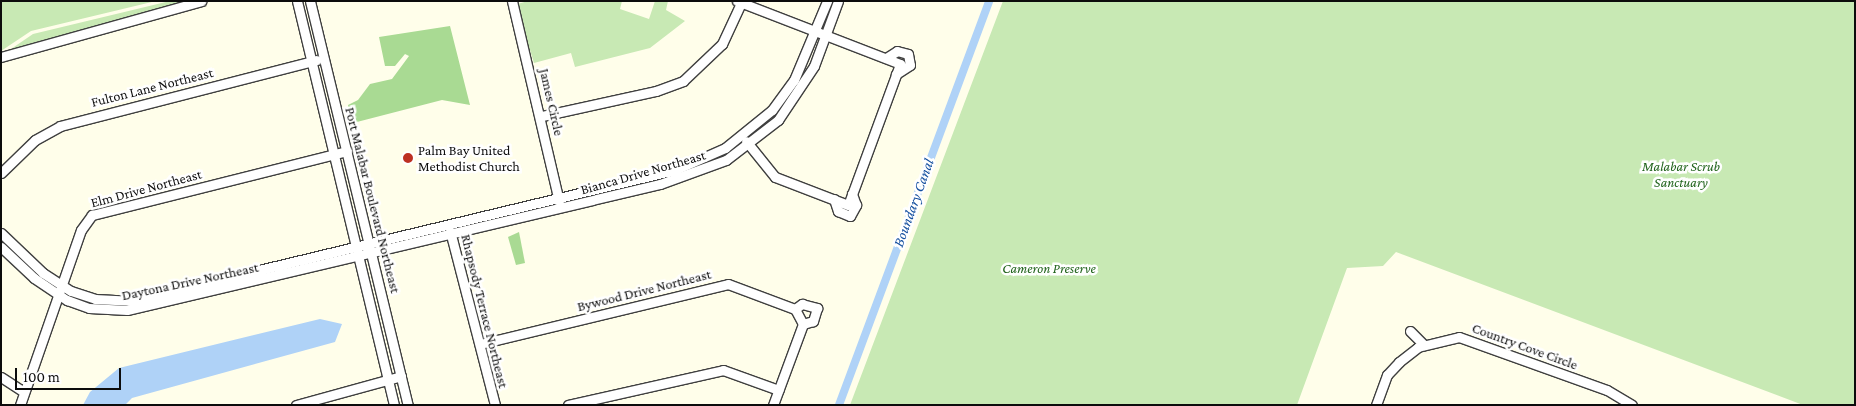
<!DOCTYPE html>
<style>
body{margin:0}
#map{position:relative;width:1856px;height:406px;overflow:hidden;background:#fffeea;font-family:"Crimson Pro",serif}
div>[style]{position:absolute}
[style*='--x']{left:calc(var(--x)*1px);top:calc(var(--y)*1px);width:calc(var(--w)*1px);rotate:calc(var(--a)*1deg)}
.green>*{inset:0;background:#c8e9b4}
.forest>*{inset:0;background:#a9da93}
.water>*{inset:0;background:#afd2f7}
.canal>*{height:8px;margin:-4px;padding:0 4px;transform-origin:4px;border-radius:4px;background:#afd2f7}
.roads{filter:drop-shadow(1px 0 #3f3f3f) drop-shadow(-1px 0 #3f3f3f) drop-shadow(0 1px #3f3f3f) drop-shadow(0 -1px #3f3f3f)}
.minor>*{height:9px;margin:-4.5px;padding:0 4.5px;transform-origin:4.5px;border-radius:4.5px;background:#fff}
.dots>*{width:14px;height:14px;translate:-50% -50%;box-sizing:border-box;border:2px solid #fff;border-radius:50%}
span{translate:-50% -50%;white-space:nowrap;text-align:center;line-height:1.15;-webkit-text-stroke:5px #fff;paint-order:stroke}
.street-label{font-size:14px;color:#0c0c0c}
.poi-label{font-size:14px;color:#0c0c0c}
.left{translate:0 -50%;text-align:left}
.park-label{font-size:14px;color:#21641c;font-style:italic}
.water-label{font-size:15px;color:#144f9f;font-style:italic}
.frame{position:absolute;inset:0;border:2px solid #0c0c0c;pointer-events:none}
.scale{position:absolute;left:15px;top:368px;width:106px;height:22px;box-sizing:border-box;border:2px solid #0c0c0c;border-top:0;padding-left:6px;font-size:15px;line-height:18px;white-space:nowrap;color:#0c0c0c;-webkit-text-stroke:4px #fff;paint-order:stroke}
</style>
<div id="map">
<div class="green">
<i style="clip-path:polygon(1px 1px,156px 1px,31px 31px,1px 51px)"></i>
<i style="clip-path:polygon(170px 1px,186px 1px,11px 49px,33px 34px)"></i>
<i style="clip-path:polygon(528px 1px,622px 1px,620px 9px,649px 19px,655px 1px,668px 1px,666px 10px,685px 21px,650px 48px,575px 67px,571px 53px,534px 63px,530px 50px,526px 51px,514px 5px)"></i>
<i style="clip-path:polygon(1003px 1px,1855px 1px,1855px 405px,1803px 405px,1396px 252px,1383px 266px,1347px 268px,1297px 405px,850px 405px)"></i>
</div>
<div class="forest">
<i style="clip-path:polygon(450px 26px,470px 105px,442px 100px,353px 123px,348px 105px,358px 100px,370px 84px,392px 79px,409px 56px,405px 54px,395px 66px,385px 66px,379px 37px)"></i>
<i style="clip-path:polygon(519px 232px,525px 263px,516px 265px,508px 237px)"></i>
</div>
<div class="water">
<i style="clip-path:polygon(320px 319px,342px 324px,335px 342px,132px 398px,125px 405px,83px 405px,90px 392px,119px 368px)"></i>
</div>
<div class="canal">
<i style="--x:839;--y:405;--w:431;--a:-69.6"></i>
</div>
<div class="roads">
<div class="minor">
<i style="--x:297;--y:1;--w:415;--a:76.5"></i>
<i style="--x:310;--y:1;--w:416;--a:76.4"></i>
<i style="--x:512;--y:1;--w:206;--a:76.8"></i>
<i style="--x:737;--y:1;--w:175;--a:21.1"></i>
<i style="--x:900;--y:64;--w:150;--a:110.2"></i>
<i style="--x:848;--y:205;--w:78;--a:-159"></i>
<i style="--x:775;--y:177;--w:46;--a:-128.9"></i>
<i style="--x:1;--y:57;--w:208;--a:-15.6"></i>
<i style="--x:886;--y:58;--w:13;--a:-32"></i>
<i style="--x:897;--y:51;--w:11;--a:15"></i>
<i style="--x:908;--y:54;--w:11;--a:80"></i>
<i style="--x:910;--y:65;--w:17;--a:147"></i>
<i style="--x:542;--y:116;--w:117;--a:-12.4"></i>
<i style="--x:656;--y:91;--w:29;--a:-20"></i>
<i style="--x:683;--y:81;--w:54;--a:-43.5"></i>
<i style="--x:722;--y:44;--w:45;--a:-65.1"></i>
<i style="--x:1;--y:173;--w:47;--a:-44.1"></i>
<i style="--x:35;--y:140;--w:29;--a:-29"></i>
<i style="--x:60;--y:126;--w:265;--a:-14.4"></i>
<i style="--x:834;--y:199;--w:13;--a:72"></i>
<i style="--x:838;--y:211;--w:13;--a:23"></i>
<i style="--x:850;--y:216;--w:13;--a:-61"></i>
<i style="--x:856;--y:205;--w:12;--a:-110"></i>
<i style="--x:450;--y:231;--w:180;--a:75.5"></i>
<i style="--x:1;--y:233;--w:58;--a:43.6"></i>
<i style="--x:43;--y:273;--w:33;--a:33"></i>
<i style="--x:71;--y:291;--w:25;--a:18"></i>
<i style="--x:95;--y:299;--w:35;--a:3"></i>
<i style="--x:130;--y:301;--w:561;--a:-13.52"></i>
<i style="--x:675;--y:170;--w:55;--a:-23.7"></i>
<i style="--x:725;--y:148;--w:60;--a:-39"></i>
<i style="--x:772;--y:110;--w:37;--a:-54"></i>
<i style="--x:794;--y:80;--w:86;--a:-67.3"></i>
<i style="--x:1;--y:247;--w:45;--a:43.2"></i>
<i style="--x:34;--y:278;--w:40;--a:34"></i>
<i style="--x:67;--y:300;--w:23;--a:20"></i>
<i style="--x:89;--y:308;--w:38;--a:3"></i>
<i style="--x:127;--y:310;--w:548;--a:-13.3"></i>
<i style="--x:660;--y:184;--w:70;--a:-20"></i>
<i style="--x:726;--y:160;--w:66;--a:-37.6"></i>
<i style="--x:778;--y:120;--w:65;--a:-56.3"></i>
<i style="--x:814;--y:66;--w:69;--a:-69.7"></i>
<i style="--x:795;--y:309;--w:9;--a:-36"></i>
<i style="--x:802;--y:304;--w:16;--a:15"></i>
<i style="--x:817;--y:308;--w:14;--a:107"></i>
<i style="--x:813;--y:321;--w:10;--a:163"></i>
<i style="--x:1410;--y:331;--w:20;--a:45"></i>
<i style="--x:480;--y:344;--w:255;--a:-13.6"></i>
<i style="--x:728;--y:284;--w:72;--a:20.5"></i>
<i style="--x:795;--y:309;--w:17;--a:62"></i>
<i style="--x:1;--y:377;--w:27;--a:33"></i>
<i style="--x:20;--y:405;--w:185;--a:-70.8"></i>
<i style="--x:81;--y:230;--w:19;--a:-54"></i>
<i style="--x:92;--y:215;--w:263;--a:-14.1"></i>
<i style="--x:296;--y:405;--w:109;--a:-15.4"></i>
<i style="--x:568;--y:405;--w:159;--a:-12.7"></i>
<i style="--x:723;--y:370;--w:59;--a:19.7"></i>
<i style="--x:773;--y:405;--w:86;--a:-69.7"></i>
<i style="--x:1376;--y:405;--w:32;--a:-70"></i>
<i style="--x:1387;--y:375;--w:18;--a:-47"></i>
<i style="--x:1399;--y:362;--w:24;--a:-38"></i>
<i style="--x:1418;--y:347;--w:42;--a:-13.7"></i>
<i style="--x:1459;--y:337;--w:157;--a:19.7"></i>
<i style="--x:1607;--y:390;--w:29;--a:31"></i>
</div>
</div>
<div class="dots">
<i style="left:408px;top:158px;background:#bd3022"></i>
</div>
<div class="street-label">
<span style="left:152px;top:87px;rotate:-14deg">Fulton Lane Northeast</span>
<span style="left:552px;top:102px;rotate:77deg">James Circle</span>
<span style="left:643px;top:172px;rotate:-16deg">Bianca Drive Northeast</span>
<span style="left:146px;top:188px;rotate:-15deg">Elm Drive Northeast</span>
<span style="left:373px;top:200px;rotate:76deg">Port Malabar Boulevard Northeast</span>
<span style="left:190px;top:281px;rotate:-12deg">Daytona Drive Northeast</span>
<span style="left:644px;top:290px;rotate:-14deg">Bywood Drive Northeast</span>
<span style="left:485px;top:311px;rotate:76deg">Rhapsody Terrace Northeast</span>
<span style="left:1525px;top:346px;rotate:20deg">Country Cove Circle</span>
</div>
<div class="poi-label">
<span class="left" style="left:418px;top:158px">Palm Bay United<br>Methodist Church</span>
</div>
<div class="park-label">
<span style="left:1681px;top:174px">Malabar Scrub<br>Sanctuary</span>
<span style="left:1049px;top:268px">Cameron Preserve</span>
</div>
<div class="water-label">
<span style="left:914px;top:203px;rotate:-70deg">Boundary Canal</span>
</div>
<div class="frame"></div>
<div class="scale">100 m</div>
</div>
